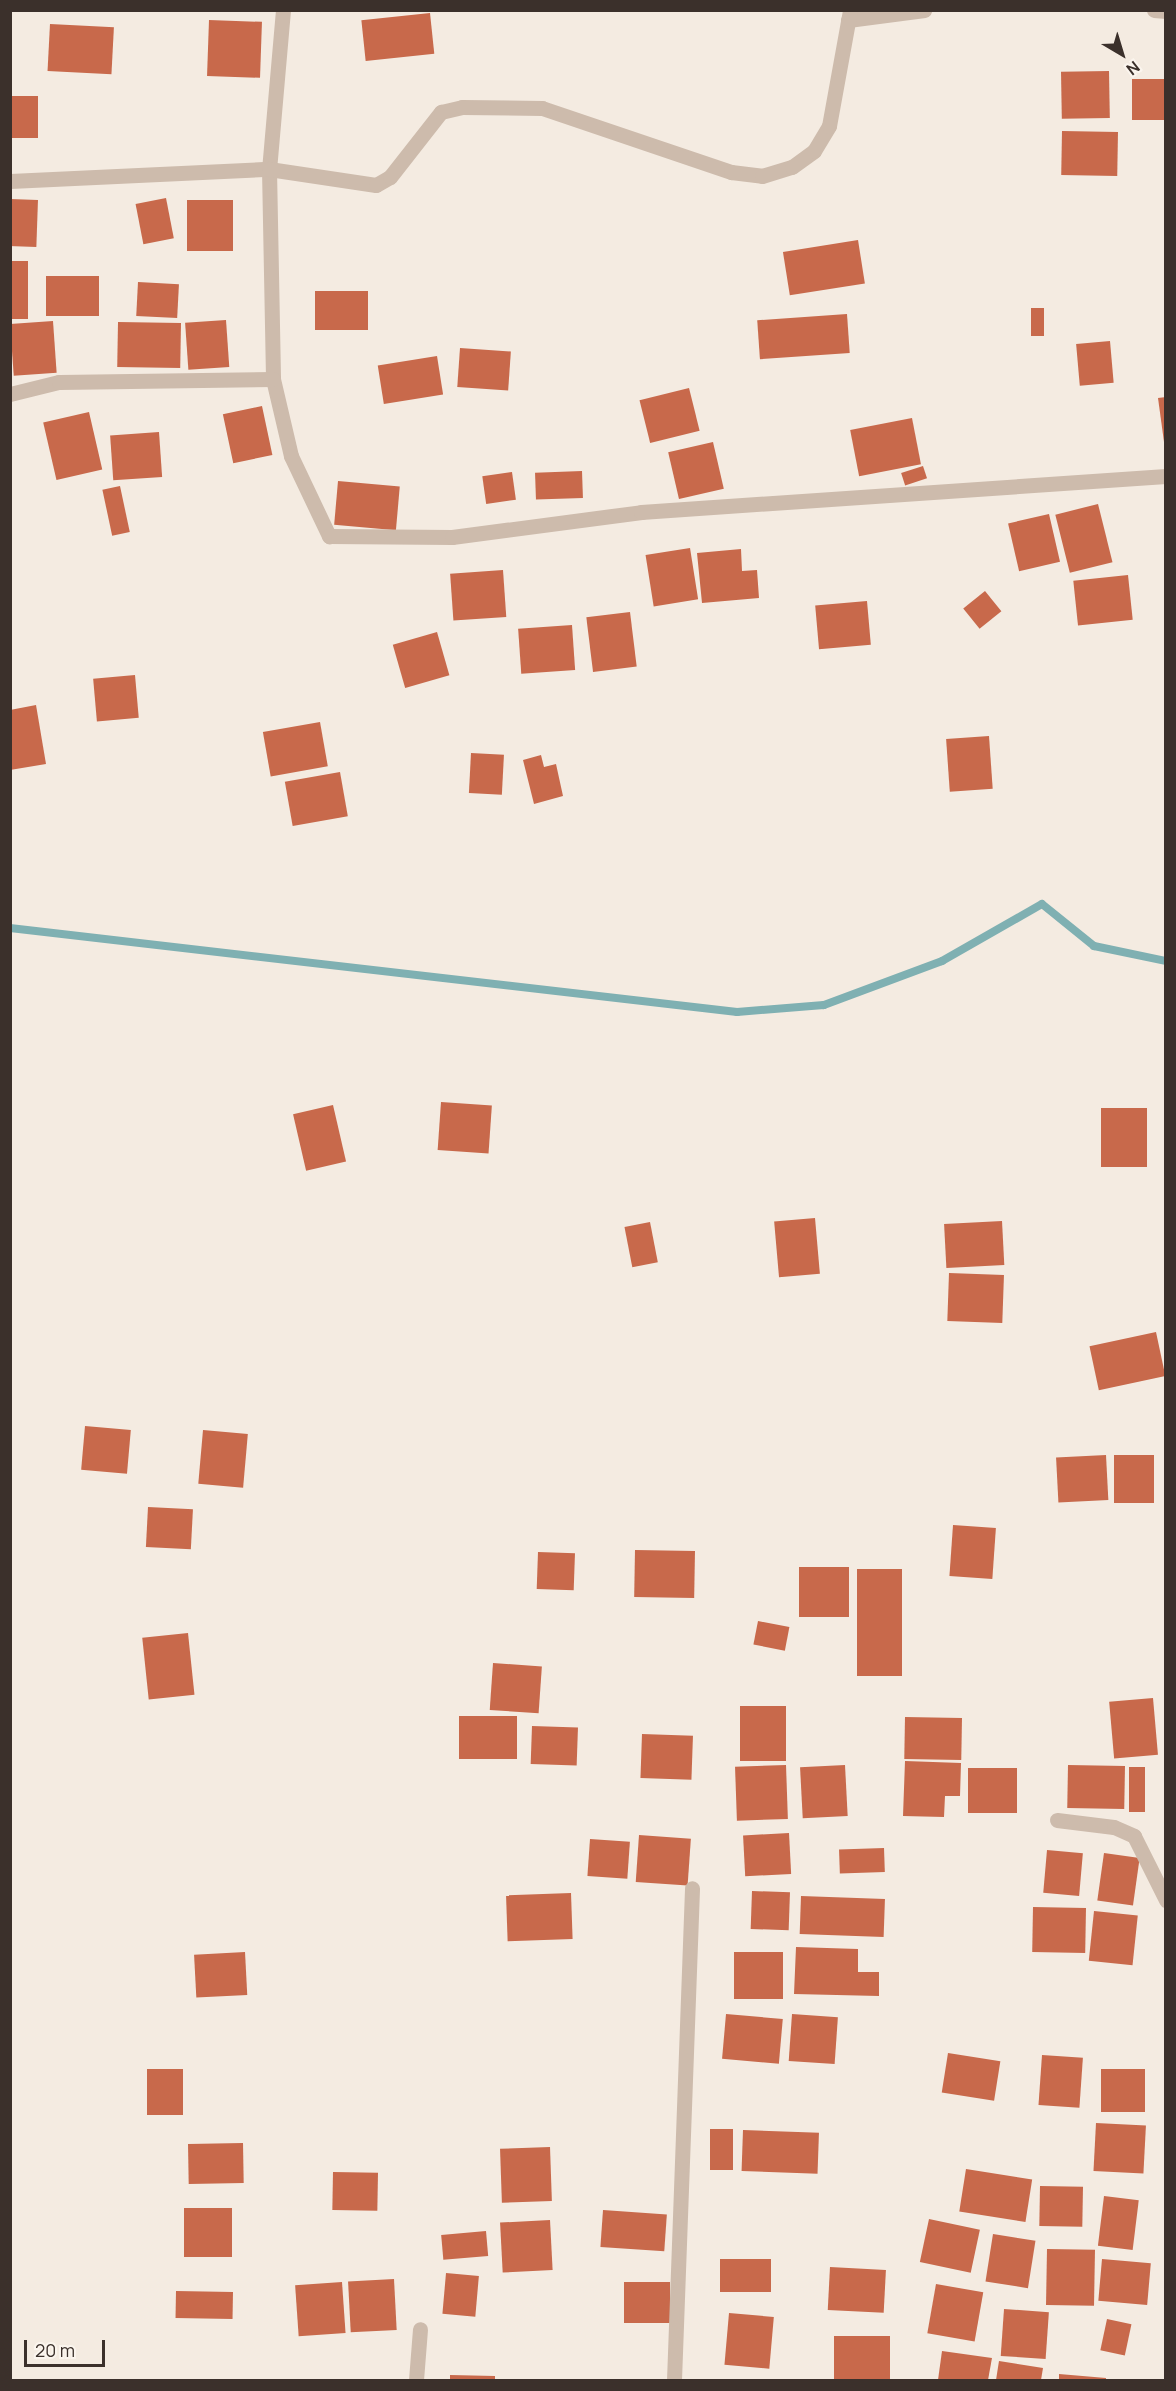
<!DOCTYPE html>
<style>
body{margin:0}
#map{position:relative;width:1176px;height:2391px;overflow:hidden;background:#f4ebe1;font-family:Manrope,sans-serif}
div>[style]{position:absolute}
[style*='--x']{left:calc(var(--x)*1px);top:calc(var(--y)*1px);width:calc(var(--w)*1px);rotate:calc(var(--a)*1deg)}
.stream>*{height:8px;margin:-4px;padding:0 4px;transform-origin:4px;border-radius:4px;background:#7fb0b2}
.building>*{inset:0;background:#c8694b;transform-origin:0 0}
.minor>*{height:15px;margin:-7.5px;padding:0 7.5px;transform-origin:7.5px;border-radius:7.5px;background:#cdbbac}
span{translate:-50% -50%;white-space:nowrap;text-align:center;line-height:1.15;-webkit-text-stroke:6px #fbf5ee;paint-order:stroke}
.frame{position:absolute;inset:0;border:12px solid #3b302b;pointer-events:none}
.north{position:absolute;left:1092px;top:24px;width:60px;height:60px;-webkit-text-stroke:4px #fbf5ee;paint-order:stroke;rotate:142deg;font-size:16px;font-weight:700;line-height:24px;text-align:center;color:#3b302b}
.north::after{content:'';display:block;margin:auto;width:21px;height:27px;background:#3b302b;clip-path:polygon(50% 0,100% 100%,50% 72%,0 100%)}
.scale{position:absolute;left:24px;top:2340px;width:81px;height:27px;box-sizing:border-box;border:3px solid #3b302b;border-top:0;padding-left:8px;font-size:18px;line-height:21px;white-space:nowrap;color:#3b302b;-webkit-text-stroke:4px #fbf5ee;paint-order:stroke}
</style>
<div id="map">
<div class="stream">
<i style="--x:10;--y:928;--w:732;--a:6.59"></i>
<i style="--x:737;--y:1012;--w:87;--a:-4.6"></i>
<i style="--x:824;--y:1005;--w:126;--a:-20.4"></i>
<i style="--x:942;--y:961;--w:115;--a:-29.7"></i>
<i style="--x:1042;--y:904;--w:67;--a:38.9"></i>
<i style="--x:1094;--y:946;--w:74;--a:11.8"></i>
</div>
<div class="building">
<i style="left:430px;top:13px;width:41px;height:69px;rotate:84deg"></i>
<i style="left:209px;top:20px;width:53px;height:56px;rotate:2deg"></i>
<i style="left:50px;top:24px;width:64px;height:47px;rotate:3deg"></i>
<i style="left:1109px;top:71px;width:47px;height:48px;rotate:89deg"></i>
<i style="left:1166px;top:79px;width:41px;height:34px;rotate:90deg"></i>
<i style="left:10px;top:96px;width:28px;height:42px"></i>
<i style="left:1062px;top:131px;width:56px;height:44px;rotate:1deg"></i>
<i style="left:166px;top:198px;width:41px;height:31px;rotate:79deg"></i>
<i style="left:10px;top:199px;width:28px;height:47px;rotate:2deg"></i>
<i style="left:187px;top:200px;width:46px;height:51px"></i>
<i style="left:858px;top:240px;width:44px;height:76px;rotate:81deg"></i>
<i style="left:10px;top:261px;width:18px;height:58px"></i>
<i style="left:46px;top:276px;width:53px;height:40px"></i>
<i style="left:138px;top:282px;width:41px;height:34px;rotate:3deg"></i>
<i style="left:368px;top:291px;width:39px;height:53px;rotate:90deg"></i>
<i style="left:1031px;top:308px;width:13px;height:28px"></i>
<i style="left:847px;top:314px;width:39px;height:90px;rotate:86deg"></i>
<i style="left:226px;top:320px;width:47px;height:41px;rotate:86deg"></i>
<i style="left:53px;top:321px;width:52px;height:43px;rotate:86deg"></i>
<i style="left:181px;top:323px;width:45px;height:63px;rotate:91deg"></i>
<i style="left:1110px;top:341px;width:42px;height:34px;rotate:85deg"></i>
<i style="left:460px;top:348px;width:51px;height:39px;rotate:4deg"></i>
<i style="left:437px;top:356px;width:39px;height:60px;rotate:81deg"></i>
<i style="left:689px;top:388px;width:44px;height:51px;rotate:76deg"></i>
<i style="clip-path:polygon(1166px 397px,1166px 442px,1164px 442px,1158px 398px)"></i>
<i style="left:262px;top:406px;width:50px;height:40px;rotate:78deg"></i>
<i style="left:89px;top:412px;width:59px;height:47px;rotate:77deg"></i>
<i style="left:912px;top:418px;width:47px;height:63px;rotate:79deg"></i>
<i style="left:159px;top:432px;width:45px;height:49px;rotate:86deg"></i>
<i style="left:713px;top:442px;width:48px;height:46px;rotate:77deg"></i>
<i style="left:923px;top:466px;width:13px;height:23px;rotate:72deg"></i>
<i style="left:582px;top:471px;width:27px;height:47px;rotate:88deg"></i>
<i style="left:512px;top:472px;width:28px;height:30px;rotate:82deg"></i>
<i style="left:338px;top:481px;width:62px;height:44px;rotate:5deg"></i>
<i style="left:120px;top:486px;width:47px;height:18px;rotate:78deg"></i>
<i style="left:1098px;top:504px;width:60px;height:44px;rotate:76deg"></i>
<i style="left:1049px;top:514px;width:49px;height:42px;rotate:77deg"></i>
<i style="left:690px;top:548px;width:52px;height:45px;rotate:81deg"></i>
<i style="clip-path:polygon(741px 549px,742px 571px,757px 570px,759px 598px,702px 603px,697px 553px)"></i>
<i style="left:503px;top:570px;width:47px;height:53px;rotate:86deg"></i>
<i style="left:1128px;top:575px;width:45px;height:55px;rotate:84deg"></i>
<i style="left:985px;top:591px;width:26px;height:28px;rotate:51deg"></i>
<i style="left:867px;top:601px;width:44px;height:52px;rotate:85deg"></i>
<i style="left:630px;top:612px;width:55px;height:44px;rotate:83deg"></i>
<i style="left:572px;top:625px;width:45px;height:54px;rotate:86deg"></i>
<i style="left:437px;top:632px;width:45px;height:46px;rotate:74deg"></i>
<i style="left:135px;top:675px;width:43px;height:42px;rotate:85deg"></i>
<i style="clip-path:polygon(36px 705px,46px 764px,10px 770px,10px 710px)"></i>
<i style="left:320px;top:722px;width:45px;height:58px;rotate:80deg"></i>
<i style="left:989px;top:736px;width:53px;height:43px;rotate:86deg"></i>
<i style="left:471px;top:753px;width:33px;height:40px;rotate:3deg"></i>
<i style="clip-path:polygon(541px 755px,544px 767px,556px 764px,563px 796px,534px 804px,523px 760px)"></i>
<i style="left:340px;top:772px;width:45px;height:56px;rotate:80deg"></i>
<i style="left:441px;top:1102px;width:51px;height:48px;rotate:4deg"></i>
<i style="left:333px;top:1105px;width:58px;height:41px;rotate:77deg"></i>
<i style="left:1101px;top:1108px;width:46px;height:59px"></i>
<i style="left:815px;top:1218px;width:56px;height:41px;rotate:85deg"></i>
<i style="left:1002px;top:1221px;width:44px;height:58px;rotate:87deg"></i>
<i style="left:650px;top:1222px;width:41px;height:26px;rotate:79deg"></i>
<i style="left:949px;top:1273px;width:55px;height:48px;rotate:2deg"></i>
<i style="left:1156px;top:1332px;width:45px;height:68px;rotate:78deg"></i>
<i style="left:85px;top:1426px;width:46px;height:44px;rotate:5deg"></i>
<i style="left:203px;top:1430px;width:45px;height:54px;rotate:5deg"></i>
<i style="left:1106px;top:1455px;width:45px;height:50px;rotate:87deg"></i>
<i style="left:1114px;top:1455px;width:40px;height:48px"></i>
<i style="left:148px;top:1507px;width:45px;height:40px;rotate:3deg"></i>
<i style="left:953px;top:1525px;width:43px;height:51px;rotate:4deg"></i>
<i style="left:635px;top:1550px;width:60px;height:47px;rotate:1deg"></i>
<i style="left:538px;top:1552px;width:37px;height:37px;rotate:2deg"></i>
<i style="left:799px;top:1567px;width:50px;height:50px"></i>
<i style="left:857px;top:1569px;width:45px;height:107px"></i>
<i style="left:758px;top:1621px;width:32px;height:24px;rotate:11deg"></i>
<i style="left:188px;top:1633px;width:62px;height:46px;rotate:84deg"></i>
<i style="left:493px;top:1663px;width:49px;height:47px;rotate:4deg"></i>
<i style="left:1153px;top:1698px;width:57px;height:44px;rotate:85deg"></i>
<i style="left:740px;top:1706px;width:46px;height:55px"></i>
<i style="left:517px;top:1716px;width:43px;height:58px;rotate:90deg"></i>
<i style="left:905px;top:1717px;width:57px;height:42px;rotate:1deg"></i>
<i style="left:532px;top:1726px;width:46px;height:38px;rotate:2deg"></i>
<i style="left:642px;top:1734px;width:51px;height:44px;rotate:2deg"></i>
<i style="clip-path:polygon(905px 1761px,961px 1763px,960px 1796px,945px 1796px,944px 1817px,903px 1816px)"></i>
<i style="left:786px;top:1765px;width:54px;height:51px;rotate:88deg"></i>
<i style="left:845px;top:1765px;width:51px;height:45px;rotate:87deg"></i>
<i style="left:1068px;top:1765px;width:57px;height:43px;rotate:1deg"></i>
<i style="left:1129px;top:1767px;width:16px;height:45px"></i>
<i style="left:968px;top:1768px;width:49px;height:45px"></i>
<i style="left:789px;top:1833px;width:41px;height:46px;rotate:87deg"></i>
<i style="left:639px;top:1835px;width:52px;height:47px;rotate:4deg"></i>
<i style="left:590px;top:1839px;width:40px;height:37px;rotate:4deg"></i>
<i style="left:884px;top:1848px;width:24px;height:45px;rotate:88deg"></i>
<i style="left:1047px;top:1850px;width:36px;height:43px;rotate:5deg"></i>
<i style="left:1104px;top:1853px;width:36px;height:48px;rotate:8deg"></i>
<i style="left:752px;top:1891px;width:38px;height:38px;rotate:2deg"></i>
<i style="left:571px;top:1893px;width:46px;height:65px;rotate:88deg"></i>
<i style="left:801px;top:1896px;width:84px;height:38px;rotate:2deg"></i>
<i style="left:1033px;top:1907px;width:53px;height:45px;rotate:1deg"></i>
<i style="left:1094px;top:1911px;width:44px;height:50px;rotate:6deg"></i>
<i style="clip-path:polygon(796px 1947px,858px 1949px,858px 1972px,879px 1972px,879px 1996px,794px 1994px)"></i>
<i style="left:245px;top:1952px;width:43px;height:51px;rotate:87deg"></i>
<i style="left:734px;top:1952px;width:49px;height:47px"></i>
<i style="left:726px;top:2014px;width:57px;height:45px;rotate:5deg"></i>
<i style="left:792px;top:2014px;width:46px;height:47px;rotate:4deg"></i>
<i style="left:948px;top:2053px;width:53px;height:40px;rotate:9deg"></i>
<i style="left:1042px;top:2055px;width:41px;height:50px;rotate:4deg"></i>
<i style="left:147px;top:2069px;width:36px;height:46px"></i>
<i style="left:1101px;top:2069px;width:44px;height:43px"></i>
<i style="left:1096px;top:2123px;width:50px;height:48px;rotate:3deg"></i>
<i style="left:733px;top:2129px;width:41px;height:23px;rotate:90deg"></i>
<i style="left:743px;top:2130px;width:76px;height:41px;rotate:2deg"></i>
<i style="left:243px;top:2143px;width:40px;height:55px;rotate:89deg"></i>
<i style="left:550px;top:2147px;width:54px;height:50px;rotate:88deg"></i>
<i style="left:966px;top:2169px;width:67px;height:43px;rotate:9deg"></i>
<i style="left:333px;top:2172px;width:45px;height:38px;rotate:1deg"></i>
<i style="left:1040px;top:2186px;width:43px;height:40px;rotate:1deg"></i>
<i style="left:1104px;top:2196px;width:35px;height:50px;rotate:7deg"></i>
<i style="left:184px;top:2208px;width:48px;height:49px"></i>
<i style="left:603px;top:2210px;width:64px;height:37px;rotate:4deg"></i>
<i style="left:929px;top:2219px;width:52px;height:44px;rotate:12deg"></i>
<i style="left:550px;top:2220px;width:50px;height:50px;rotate:87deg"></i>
<i style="left:486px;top:2231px;width:25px;height:45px;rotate:85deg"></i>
<i style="left:993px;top:2234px;width:43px;height:48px;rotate:9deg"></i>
<i style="left:1047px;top:2249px;width:48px;height:56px;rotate:1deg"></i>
<i style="left:771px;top:2259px;width:33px;height:51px;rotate:90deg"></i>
<i style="left:1102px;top:2259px;width:49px;height:42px;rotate:5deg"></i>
<i style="left:830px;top:2267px;width:56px;height:43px;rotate:3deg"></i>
<i style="left:446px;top:2273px;width:33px;height:41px;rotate:5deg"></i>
<i style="left:394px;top:2279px;width:51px;height:46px;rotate:87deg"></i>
<i style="left:342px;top:2282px;width:51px;height:47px;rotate:86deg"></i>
<i style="left:624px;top:2282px;width:46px;height:41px"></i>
<i style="left:936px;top:2284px;width:48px;height:50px;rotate:10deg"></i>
<i style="left:176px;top:2291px;width:57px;height:27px;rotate:1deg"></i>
<i style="left:1004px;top:2309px;width:45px;height:47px;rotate:4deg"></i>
<i style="left:729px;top:2313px;width:45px;height:52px;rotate:5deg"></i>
<i style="left:1107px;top:2319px;width:25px;height:32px;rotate:12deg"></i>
<i style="left:890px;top:2336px;width:44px;height:56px;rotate:90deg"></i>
<i style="clip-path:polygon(942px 2351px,992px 2358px,988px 2380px,938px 2380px)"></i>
<i style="clip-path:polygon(999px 2361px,1043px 2368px,1041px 2380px,996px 2380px)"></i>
<i style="clip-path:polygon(1059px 2374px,1106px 2378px,1106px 2380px,1059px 2380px)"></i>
<i style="clip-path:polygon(450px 2375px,495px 2376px,495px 2380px,450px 2380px)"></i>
</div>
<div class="minor">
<i style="--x:283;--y:10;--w:160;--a:95"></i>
<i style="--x:269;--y:169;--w:210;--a:88.9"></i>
<i style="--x:273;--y:379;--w:79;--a:76.8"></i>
<i style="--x:291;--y:456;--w:89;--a:64.6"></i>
<i style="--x:329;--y:536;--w:123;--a:0.5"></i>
<i style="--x:452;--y:537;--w:191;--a:-7.5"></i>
<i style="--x:641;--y:512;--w:526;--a:-3.92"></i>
<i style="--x:1154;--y:10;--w:12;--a:5"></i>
<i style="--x:848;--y:20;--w:77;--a:-7.5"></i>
<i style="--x:10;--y:181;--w:259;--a:-2.7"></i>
<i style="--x:269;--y:169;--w:108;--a:8.5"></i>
<i style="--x:376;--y:185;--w:16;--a:-30"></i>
<i style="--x:390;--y:177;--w:83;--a:-51.9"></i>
<i style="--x:441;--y:112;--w:22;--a:-13"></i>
<i style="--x:462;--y:107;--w:80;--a:0.7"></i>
<i style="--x:542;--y:108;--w:200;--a:18.7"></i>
<i style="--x:731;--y:172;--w:31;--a:7"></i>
<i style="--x:762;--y:176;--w:31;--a:-17"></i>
<i style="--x:792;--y:167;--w:27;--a:-36"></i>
<i style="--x:814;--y:151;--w:29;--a:-59"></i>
<i style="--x:829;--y:126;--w:118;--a:-79.7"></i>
<i style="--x:10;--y:394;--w:50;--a:-13.8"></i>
<i style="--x:59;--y:382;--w:214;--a:-0.8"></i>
<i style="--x:1057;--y:1820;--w:57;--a:7"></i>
<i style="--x:1114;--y:1827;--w:22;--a:24"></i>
<i style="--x:1134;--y:1836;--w:72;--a:63.4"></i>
<i style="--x:416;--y:2380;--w:51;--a:-85.5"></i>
<i style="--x:674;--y:2380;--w:492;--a:-87.9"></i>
</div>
<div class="frame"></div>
<div class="north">N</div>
<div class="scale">20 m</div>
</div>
